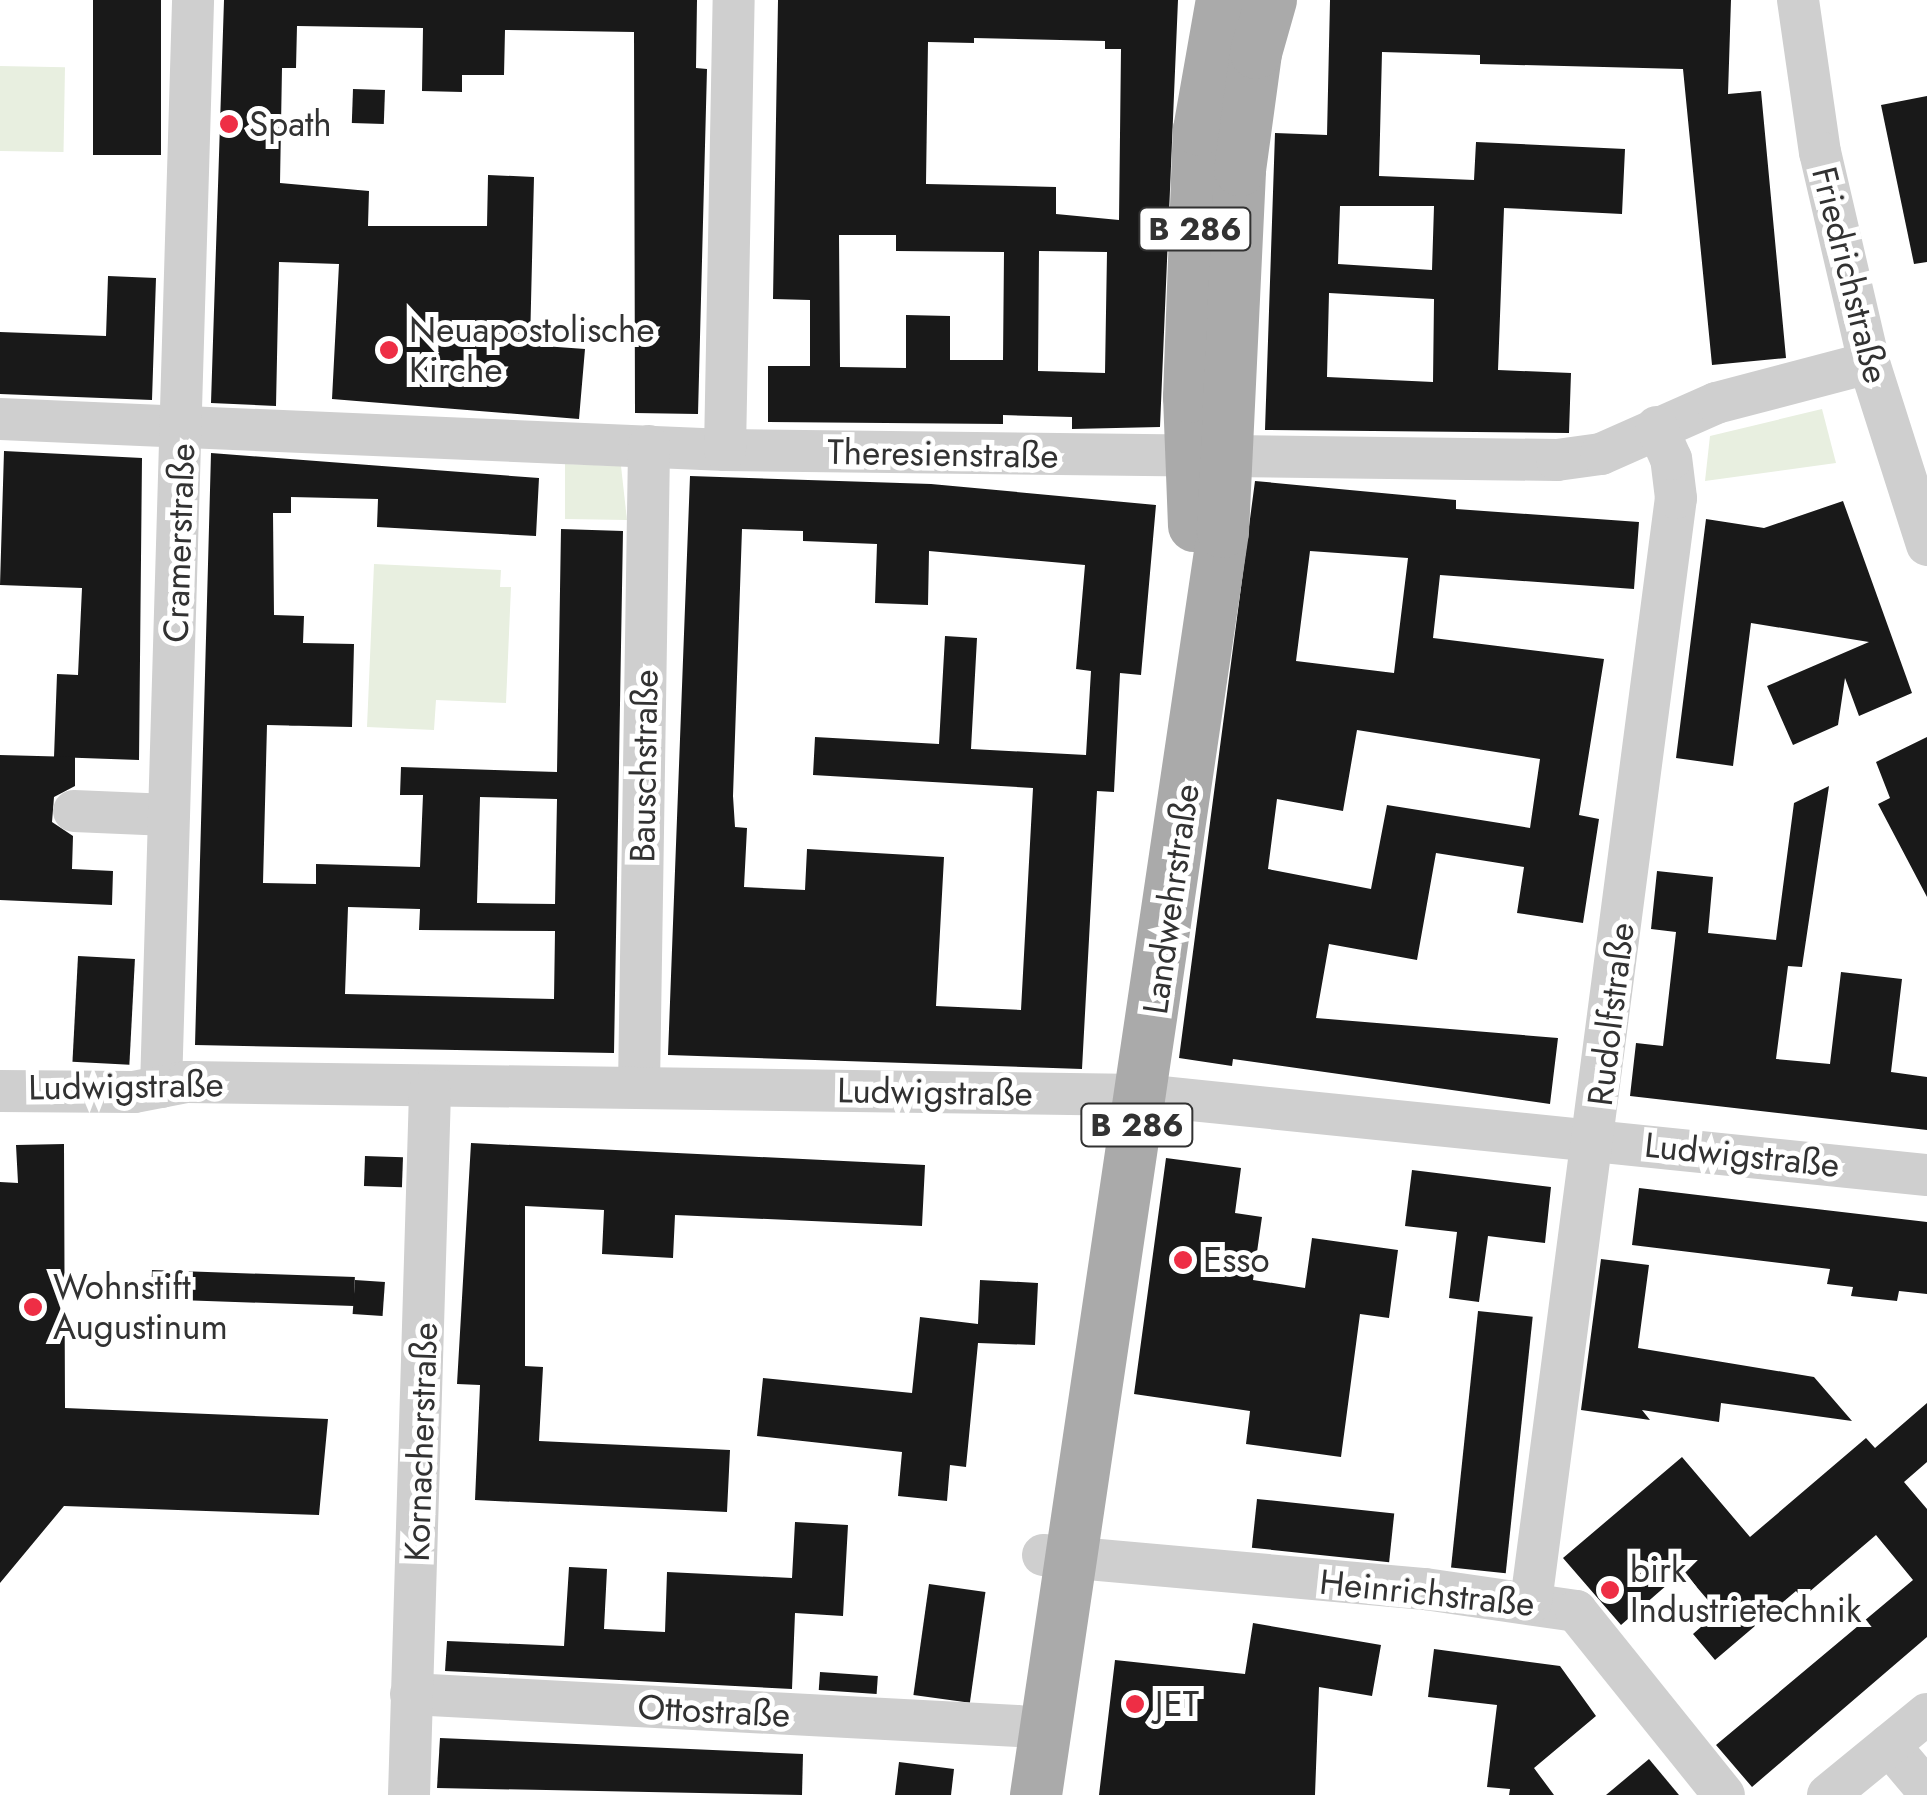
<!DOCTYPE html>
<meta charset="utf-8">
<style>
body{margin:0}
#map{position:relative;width:1927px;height:1795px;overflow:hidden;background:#fff;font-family:Jost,sans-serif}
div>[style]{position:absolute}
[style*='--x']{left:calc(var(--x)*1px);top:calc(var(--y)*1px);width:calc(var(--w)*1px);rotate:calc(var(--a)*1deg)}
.green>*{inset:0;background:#e8efe0;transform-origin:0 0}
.building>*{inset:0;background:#191919;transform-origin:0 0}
.minor>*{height:42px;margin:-21px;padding:0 21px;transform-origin:21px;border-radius:21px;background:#cfcfcf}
.major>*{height:52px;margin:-26px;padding:0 26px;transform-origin:26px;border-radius:26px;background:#aaa}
.dots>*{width:28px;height:28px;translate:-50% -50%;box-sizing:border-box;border:5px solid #fff;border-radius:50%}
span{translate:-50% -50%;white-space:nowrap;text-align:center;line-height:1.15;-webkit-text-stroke:10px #fff;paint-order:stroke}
.shield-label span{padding:2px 8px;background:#fff;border:2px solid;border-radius:8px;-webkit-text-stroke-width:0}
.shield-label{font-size:32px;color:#323232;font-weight:700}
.poi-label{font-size:35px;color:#323232}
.left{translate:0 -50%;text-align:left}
.street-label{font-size:35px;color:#323232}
</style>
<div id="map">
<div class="green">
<i style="left:0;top:66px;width:65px;height:85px;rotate:1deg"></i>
<i style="clip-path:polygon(1822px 409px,1836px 463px,1705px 481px,1710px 436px)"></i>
<i style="clip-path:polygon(565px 464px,621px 466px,627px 520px,565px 519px)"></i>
<i style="clip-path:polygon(374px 564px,501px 570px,500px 587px,511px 587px,506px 703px,436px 700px,434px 730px,367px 727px)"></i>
</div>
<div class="building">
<i style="left:93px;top:0;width:68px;height:155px"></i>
<i style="clip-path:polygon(224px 0,697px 0,696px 68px,707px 69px,698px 414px,635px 413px,634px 32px,505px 30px,504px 75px,462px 75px,462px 92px,422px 91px,423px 28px,297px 26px,296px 68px,282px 68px,280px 183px,369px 191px,368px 226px,487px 226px,488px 175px,534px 177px,530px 345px,585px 349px,579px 419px,332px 399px,339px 264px,279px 262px,276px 406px,211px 403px)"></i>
<i style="clip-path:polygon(evenodd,778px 0,1178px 0,1160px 427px,1072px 429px,1072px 417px,1003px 415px,1003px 424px,768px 422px,768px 366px,810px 366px,810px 300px,773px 299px,778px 0,974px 38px,1105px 41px,1105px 49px,1121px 49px,1119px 220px,1056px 214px,1056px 187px,926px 184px,928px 42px,974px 43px,974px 38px,778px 0,839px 235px,896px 235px,896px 251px,1004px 252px,1003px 360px,950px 360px,950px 316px,906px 315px,906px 368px,840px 367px,839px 235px,778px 0,1039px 251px,1107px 252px,1105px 373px,1038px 371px,1039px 251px)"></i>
<i style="clip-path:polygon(evenodd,1330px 0,1731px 0,1728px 94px,1761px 91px,1786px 358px,1712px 365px,1683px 69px,1480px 64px,1480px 55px,1382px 52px,1379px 176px,1474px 180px,1476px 142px,1625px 149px,1622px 214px,1504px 208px,1498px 370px,1571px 373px,1569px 433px,1265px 430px,1275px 133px,1327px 135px,1330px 0,1340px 206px,1434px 206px,1432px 270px,1338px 264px,1340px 206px,1330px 0,1329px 293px,1434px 299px,1433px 382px,1327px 377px,1329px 293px)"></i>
<i style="left:353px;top:89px;width:32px;height:34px;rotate:2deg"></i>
<i style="clip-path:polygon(1927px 96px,1927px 262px,1914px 264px,1881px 105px)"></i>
<i style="clip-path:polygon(108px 276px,156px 278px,152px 400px,0 394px,0 332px,106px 336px)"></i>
<i style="clip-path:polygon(4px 451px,142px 458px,139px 760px,54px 757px,57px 674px,78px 675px,82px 588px,0 585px)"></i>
<i style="clip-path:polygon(evenodd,211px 453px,539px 478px,536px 536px,377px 527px,378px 499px,291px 497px,291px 513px,273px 513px,274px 615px,304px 616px,303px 643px,354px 644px,352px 727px,267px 725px,263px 883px,316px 884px,316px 864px,420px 867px,423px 795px,400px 795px,401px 767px,557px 772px,561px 529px,623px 531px,614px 1053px,195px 1045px,211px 453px,480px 797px,557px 799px,555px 904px,477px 903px,480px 797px,211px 453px,348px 907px,420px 909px,419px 930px,555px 931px,554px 999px,345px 994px,348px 907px)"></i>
<i style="clip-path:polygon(evenodd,690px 476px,931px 484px,1156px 505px,1141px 675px,1120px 673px,1114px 792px,1097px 791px,1082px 1069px,668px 1055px,690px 476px,742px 529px,803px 531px,803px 541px,877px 544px,875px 603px,928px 605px,929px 551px,1085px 565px,1076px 669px,1091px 671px,1086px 755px,971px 749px,977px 638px,945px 636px,939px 744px,815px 737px,813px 775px,1033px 788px,1021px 1010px,936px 1006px,944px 857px,807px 849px,805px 890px,744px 887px,747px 828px,735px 827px,733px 796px,742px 529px)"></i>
<i style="clip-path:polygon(evenodd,1255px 481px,1456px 500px,1456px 509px,1639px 522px,1634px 589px,1440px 575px,1433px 638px,1604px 659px,1579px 815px,1599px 819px,1583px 923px,1517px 913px,1524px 867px,1436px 853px,1417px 960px,1329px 944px,1316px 1018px,1558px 1038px,1550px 1104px,1233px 1059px,1232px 1066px,1179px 1058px,1255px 481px,1310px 551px,1408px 558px,1394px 673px,1296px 661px,1310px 551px,1255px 481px,1357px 730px,1540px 759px,1530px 828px,1387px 805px,1371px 889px,1268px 869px,1277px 799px,1343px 811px,1357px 730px)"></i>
<i style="clip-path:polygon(1843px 501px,1912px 693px,1859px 716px,1845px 678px,1838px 725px,1793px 745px,1767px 686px,1869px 642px,1751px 623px,1733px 766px,1676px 758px,1706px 519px,1764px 528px)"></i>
<i style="clip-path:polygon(1927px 737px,1927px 897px,1878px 804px,1890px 798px,1876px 762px)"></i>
<i style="clip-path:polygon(0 755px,75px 757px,75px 786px,54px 797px,52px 822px,73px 836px,72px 869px,113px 871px,112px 905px,0 900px)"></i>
<i style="clip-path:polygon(1829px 786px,1802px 967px,1788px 966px,1776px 1059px,1830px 1064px,1841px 972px,1902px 979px,1891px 1072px,1927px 1077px,1927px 1130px,1630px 1096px,1636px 1043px,1663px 1046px,1676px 932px,1651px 929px,1657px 871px,1713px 877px,1708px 933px,1776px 940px,1794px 803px)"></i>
<i style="left:78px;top:956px;width:57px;height:106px;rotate:3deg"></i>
<i style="clip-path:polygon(471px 1143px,925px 1165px,922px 1226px,675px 1215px,673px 1258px,602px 1254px,604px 1210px,525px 1206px,525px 1366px,543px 1367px,539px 1441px,730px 1450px,727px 1512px,475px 1500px,480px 1385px,457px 1384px)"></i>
<i style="clip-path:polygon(64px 1144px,65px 1408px,328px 1419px,319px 1515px,64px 1506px,0 1583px,0 1182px,18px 1183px,16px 1145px)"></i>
<i style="left:365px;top:1156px;width:38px;height:30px;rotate:2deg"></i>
<i style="clip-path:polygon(1166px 1158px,1241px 1168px,1235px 1213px,1262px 1217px,1253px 1280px,1305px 1288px,1312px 1238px,1398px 1250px,1389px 1318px,1360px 1314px,1341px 1457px,1246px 1444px,1250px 1411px,1134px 1394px)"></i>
<i style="clip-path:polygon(1412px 1170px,1551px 1187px,1545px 1243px,1488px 1236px,1479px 1302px,1449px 1298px,1457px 1232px,1405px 1226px)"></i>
<i style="clip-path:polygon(1639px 1188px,1927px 1222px,1927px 1294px,1899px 1291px,1897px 1301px,1851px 1296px,1853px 1287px,1827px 1284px,1830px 1269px,1632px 1245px)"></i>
<i style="clip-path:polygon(1601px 1259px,1649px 1265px,1638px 1348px,1814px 1377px,1852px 1421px,1721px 1403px,1719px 1422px,1642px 1410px,1650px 1420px,1581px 1410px)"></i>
<i style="left:152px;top:1270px;width:203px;height:29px;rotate:2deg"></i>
<i style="left:355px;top:1280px;width:30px;height:34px;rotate:4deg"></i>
<i style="clip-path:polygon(980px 1280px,1038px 1283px,1035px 1345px,978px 1343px,966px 1467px,950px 1465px,947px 1501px,898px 1496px,902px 1452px,757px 1436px,763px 1378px,912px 1393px,920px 1317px,978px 1324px)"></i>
<i style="left:1478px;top:1311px;width:55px;height:258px;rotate:6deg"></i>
<i style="clip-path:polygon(1927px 1403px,1927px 1462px,1904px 1482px,1927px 1509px,1927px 1637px,1752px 1787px,1716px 1745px,1913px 1580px,1876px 1535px,1802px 1598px,1796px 1591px,1715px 1660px,1693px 1634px,1718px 1612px,1683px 1571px,1621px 1625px,1563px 1558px,1682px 1457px,1750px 1537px,1866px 1438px,1875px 1448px)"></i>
<i style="left:1257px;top:1499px;width:138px;height:49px;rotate:6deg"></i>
<i style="clip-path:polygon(795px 1522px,848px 1525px,843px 1616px,795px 1613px,792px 1689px,445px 1671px,447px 1641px,564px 1646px,569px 1567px,607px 1569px,604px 1629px,665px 1632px,667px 1572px,792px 1578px)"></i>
<i style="left:929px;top:1584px;width:57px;height:112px;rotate:8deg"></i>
<i style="clip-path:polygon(1253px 1623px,1381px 1645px,1372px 1696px,1319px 1687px,1315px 1795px,1099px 1795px,1115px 1660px,1245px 1674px)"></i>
<i style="clip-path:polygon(1434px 1649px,1560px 1666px,1596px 1716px,1534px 1768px,1554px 1795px,1509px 1795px,1510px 1789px,1487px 1787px,1497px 1705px,1428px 1697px)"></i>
<i style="left:820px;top:1672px;width:58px;height:18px;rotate:4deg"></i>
<i style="clip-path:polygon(440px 1738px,803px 1754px,802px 1795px,437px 1788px)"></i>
<i style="clip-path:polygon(1649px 1759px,1679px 1795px,1606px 1795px)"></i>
<i style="clip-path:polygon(899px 1762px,954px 1769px,951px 1795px,895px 1795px)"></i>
</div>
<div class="minor">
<i style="--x:1798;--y:0;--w:154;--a:81.8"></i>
<i style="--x:1820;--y:152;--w:217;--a:76.9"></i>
<i style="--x:1869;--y:363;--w:191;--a:72.3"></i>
<i style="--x:0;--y:419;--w:726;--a:2.45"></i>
<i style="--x:725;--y:450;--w:832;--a:0.69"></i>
<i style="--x:1557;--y:460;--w:44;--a:-7.8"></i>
<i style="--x:1601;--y:454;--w:126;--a:-23.9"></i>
<i style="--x:1716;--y:403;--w:158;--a:-14.7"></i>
<i style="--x:725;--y:450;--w:450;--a:-88.9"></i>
<i style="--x:74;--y:811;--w:95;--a:2.4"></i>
<i style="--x:639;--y:1086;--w:640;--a:-89.1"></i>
<i style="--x:161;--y:1087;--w:1087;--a:-88.31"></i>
<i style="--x:0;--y:1091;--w:134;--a:0.4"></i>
<i style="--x:134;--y:1092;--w:54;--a:-10.7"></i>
<i style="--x:187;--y:1082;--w:955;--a:0.78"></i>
<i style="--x:1142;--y:1095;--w:789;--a:5.82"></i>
<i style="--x:1043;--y:1555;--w:384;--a:5.1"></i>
<i style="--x:1425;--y:1589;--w:153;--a:8.3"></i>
<i style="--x:1576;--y:1611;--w:236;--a:51.2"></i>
<i style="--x:1531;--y:1602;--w:1113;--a:-82.52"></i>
<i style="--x:1676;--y:498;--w:39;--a:-97"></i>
<i style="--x:1671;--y:459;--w:35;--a:-114"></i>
<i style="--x:411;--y:1694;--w:608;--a:3.02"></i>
<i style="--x:1889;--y:1745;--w:59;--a:49.8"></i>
<i style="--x:409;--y:1795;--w:705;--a:-88.29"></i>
<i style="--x:1828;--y:1795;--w:128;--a:-39.3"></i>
</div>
<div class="major">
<i style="--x:1194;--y:526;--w:129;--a:-92.2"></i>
<i style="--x:1189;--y:397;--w:267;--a:-87.9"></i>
<i style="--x:1199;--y:130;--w:132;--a:-80"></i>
<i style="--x:1036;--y:1795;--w:1277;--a:-81.58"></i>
<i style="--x:1223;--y:532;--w:362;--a:-87.3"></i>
<i style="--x:1240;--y:170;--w:118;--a:-82.2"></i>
<i style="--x:1256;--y:53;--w:55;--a:-74.2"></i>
</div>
<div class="dots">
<i style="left:229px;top:124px;background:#ee2e45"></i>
<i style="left:389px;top:350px;background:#ee2e45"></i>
<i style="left:1183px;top:1260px;background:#ee2e45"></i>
<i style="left:33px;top:1307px;background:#ee2e45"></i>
<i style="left:1610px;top:1590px;background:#ee2e45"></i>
<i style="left:1135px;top:1704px;background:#ee2e45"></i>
</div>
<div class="shield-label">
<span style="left:1195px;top:229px">B 286</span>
<span style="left:1137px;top:1125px">B 286</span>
</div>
<div class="poi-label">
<span class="left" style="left:249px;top:124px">Spath</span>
<span class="left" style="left:409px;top:350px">Neuapostolische<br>Kirche</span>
<span class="left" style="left:1203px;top:1260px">Esso</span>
<span class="left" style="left:53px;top:1307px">Wohnstift<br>Augustinum</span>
<span class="left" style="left:1630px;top:1590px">birk<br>Industrietechnik</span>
<span class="left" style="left:1155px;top:1704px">JET</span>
</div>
<div class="street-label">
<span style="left:1850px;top:275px;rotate:76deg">Friedrichstraße</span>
<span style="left:943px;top:454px;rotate:1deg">Theresienstraße</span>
<span style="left:179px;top:543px;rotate:-88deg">Cramerstraße</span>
<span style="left:644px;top:766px;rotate:-89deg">Bauschstraße</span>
<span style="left:1171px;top:899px;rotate:-82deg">Landwehrstraße</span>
<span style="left:1611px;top:1014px;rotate:-83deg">Rudolfstraße</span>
<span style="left:126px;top:1086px;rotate:-1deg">Ludwigstraße</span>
<span style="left:935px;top:1092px;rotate:1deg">Ludwigstraße</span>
<span style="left:1742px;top:1155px;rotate:6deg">Ludwigstraße</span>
<span style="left:421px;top:1442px;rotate:-88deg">Kornacherstraße</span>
<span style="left:1427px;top:1593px;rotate:6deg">Heinrichstraße</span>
<span style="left:714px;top:1711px;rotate:3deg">Ottostraße</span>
</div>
</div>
